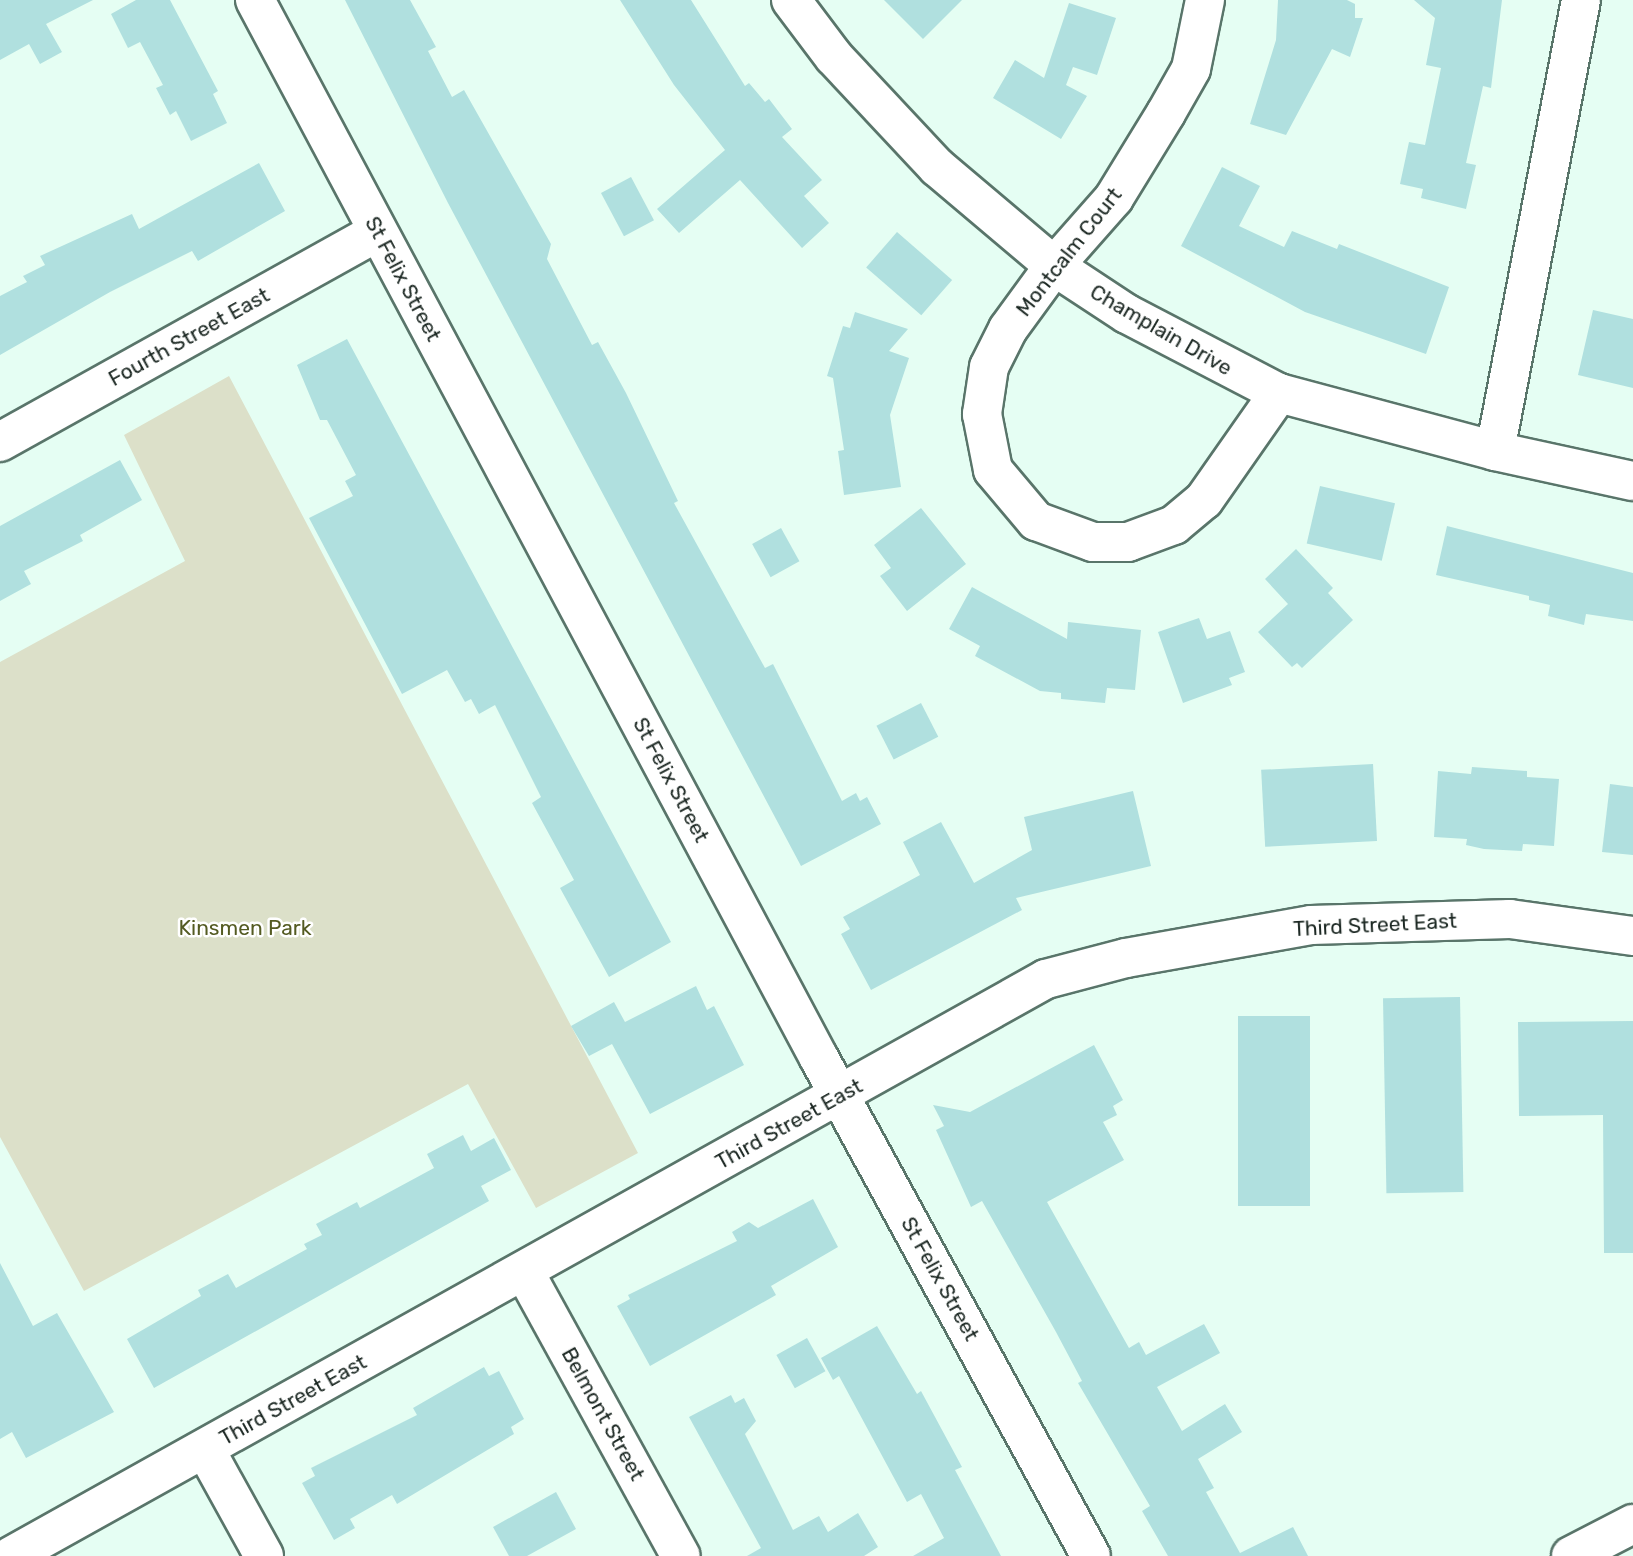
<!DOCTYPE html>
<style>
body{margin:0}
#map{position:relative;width:1633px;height:1556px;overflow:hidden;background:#e5fef3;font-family:Rubik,sans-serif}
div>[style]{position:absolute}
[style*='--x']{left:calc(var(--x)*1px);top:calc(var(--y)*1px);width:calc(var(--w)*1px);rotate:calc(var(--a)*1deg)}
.green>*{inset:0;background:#dce0c9}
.building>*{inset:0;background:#b0e0df;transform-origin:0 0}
.roads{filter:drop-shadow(2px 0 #59756a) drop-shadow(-2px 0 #59756a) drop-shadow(0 2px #59756a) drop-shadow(0 -2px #59756a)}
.minor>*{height:38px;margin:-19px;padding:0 19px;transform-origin:19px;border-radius:19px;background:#fff}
span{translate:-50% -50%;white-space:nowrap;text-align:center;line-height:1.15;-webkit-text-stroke:5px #fff;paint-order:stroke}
.street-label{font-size:21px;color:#1b2722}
.park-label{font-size:21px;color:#545b22}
</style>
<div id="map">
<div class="green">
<i style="clip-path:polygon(229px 376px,638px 1153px,536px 1208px,468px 1084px,84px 1291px,0 1137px,0 662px,185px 561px,124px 435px)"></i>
</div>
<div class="building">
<i style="clip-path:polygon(0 0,93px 0,46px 24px,62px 52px,40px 64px,29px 44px,0 60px)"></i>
<i style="clip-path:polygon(136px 0,170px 0,218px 91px,213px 94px,227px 123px,191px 141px,176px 111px,170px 115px,156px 88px,163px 85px,140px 42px,128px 48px,111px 14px)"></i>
<i style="clip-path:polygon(345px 0,410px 0,436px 47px,428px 51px,452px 97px,464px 90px,551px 244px,547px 259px,592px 345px,598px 342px,626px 393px,678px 501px,674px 503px,765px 668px,773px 664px,842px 801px,856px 793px,860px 801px,867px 797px,881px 824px,801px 866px,448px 203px)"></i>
<i style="clip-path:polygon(620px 0,691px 0,745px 86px,749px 83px,765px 102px,769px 99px,792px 129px,782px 137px,822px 180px,804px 196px,829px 223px,802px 248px,740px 180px,679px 233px,657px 209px,725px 150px,674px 85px)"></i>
<i style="clip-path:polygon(884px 0,962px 0,923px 39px)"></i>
<i style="clip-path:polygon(1278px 0,1347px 0,1355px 4px,1355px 18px,1363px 18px,1350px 57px,1332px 49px,1286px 135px,1250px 124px,1276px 40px)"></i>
<i style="clip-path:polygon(1414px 0,1502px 0,1491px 88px,1483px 86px,1466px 163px,1476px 165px,1466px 209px,1421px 198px,1423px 189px,1400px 184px,1409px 142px,1425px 145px,1441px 68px,1426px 65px,1435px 18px)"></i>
<i style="clip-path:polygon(1069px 3px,1116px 18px,1097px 75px,1073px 67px,1066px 85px,1087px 96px,1061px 139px,993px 98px,1015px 60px,1044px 78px)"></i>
<i style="clip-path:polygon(259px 163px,285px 211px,198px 261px,192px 251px,110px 292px,0 355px,0 296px,27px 282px,23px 276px,45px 265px,40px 256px,132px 214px,139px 229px)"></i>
<i style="clip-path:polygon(1222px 167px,1260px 186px,1239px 226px,1284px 247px,1292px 231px,1337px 249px,1339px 244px,1449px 287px,1426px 354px,1305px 312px,1181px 246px)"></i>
<i style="left:631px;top:177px;width:49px;height:34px;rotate:62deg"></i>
<i style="left:897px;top:232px;width:73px;height:47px;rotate:41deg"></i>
<i style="clip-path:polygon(1593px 310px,1633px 319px,1633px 388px,1578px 375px)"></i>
<i style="clip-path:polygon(855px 312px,908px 329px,889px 351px,909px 358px,890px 415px,901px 487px,844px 495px,838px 451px,844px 450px,833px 378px,827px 376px,843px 326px,850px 328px)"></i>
<i style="clip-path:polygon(347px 339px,671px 942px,609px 977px,560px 888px,574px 880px,532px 803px,541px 797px,495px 705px,479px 714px,471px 699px,465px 702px,447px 670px,402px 694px,309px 518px,353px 496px,345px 481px,356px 475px,327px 420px,320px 420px,297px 365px)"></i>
<i style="clip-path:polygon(120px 460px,142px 500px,80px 535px,83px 541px,24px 571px,31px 584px,0 601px,0 526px)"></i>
<i style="left:1320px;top:486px;width:77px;height:59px;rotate:13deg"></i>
<i style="clip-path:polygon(921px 508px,966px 564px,907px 611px,880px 576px,891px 568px,874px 545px)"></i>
<i style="clip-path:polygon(1447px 526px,1633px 573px,1633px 621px,1586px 614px,1584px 625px,1548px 616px,1550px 605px,1529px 600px,1529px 596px,1436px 575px)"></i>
<i style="left:781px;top:528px;width:38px;height:33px;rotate:61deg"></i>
<i style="clip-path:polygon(1296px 549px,1333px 588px,1328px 593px,1353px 620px,1302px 668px,1297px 663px,1292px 667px,1258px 632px,1288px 604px,1265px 579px)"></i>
<i style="clip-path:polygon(972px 587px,1067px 639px,1068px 622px,1141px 630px,1135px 690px,1107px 688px,1105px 703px,1061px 699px,1061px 693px,1040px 691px,975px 656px,980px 646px,949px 629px)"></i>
<i style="clip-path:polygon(1199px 618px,1207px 639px,1230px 631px,1245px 672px,1229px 678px,1232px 685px,1183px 703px,1158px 632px)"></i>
<i style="left:921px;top:703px;width:38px;height:50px;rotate:63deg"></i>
<i style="left:1373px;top:764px;width:77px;height:112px;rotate:87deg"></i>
<i style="clip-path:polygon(1472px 767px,1527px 771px,1527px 777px,1559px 779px,1554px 846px,1523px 844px,1522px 851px,1484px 849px,1466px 845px,1467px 839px,1434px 837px,1438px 771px,1471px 774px)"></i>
<i style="clip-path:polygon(1610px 784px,1633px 787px,1633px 855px,1602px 852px)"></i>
<i style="clip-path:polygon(1133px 791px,1151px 866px,1016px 898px,1022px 910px,871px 990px,841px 934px,850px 929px,843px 917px,920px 875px,903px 842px,941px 822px,974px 883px,1032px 850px,1024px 817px)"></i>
<i style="clip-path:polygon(696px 986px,707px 1010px,714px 1006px,744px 1065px,650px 1114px,612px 1044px,589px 1056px,571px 1026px,614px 1002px,625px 1022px)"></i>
<i style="left:1460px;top:997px;width:195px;height:77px;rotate:89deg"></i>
<i style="left:1238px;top:1016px;width:72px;height:190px"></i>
<i style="clip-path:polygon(1633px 1021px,1633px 1253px,1604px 1253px,1603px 1115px,1519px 1116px,1518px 1022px)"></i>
<i style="clip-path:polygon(1094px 1045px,1123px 1100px,1113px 1106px,1117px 1115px,1103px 1122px,1124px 1160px,1047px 1202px,1129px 1348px,1139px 1342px,1146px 1355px,1204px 1324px,1220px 1353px,1157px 1387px,1182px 1431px,1225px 1404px,1242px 1432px,1198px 1459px,1214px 1488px,1206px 1492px,1240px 1553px,1293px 1527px,1308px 1556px,1168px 1556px,1142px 1511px,1150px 1506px,1078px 1383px,1082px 1381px,1056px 1332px,982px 1201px,971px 1207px,936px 1130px,944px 1126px,933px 1105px,970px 1112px)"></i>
<i style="clip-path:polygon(463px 1135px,471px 1151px,494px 1138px,511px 1170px,481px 1186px,489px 1201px,154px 1388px,127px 1339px,201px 1296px,198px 1290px,228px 1274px,236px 1288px,307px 1249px,304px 1244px,322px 1235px,316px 1224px,357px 1202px,360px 1208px,434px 1168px,427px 1154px)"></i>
<i style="clip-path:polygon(813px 1199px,838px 1247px,771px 1286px,776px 1295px,650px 1366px,617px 1306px,630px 1299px,628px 1295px,737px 1241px,732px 1232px,749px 1222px,758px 1228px)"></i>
<i style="clip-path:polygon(0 1263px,33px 1326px,57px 1313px,114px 1412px,26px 1458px,12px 1432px,0 1439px)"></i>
<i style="clip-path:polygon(877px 1326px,917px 1394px,921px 1391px,962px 1467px,955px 1470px,1001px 1556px,913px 1556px,944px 1538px,921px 1494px,907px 1502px,839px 1376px,833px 1380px,821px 1358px)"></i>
<i style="left:807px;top:1338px;width:38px;height:35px;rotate:61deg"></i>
<i style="clip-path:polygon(484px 1367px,489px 1376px,499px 1371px,524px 1419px,511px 1427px,514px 1434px,397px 1504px,392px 1495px,350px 1519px,355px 1528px,334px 1540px,302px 1483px,315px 1476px,311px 1468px,417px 1415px,413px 1408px)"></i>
<i style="clip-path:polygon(731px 1395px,735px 1403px,744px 1398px,756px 1421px,745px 1434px,793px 1530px,819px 1516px,828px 1532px,858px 1513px,878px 1547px,864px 1556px,747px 1556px,761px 1548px,689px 1417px)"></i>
<i style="clip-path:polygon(556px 1492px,576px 1529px,527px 1556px,509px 1556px,493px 1527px)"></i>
</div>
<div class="roads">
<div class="minor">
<i style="--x:255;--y:0;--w:1199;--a:61.94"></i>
<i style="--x:819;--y:1058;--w:567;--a:61.36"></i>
<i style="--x:791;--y:0;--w:71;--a:53"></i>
<i style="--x:834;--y:57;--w:151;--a:46.9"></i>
<i style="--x:937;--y:167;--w:153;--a:40.2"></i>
<i style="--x:1054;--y:266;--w:87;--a:33.3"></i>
<i style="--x:1127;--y:314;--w:171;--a:27.5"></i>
<i style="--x:1279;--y:393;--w:224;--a:15"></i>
<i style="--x:1495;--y:451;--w:141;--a:12.3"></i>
<i style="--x:1205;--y:0;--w:70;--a:101.5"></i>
<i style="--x:1191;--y:69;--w:51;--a:119.6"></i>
<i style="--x:1166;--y:113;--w:100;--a:121.5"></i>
<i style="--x:1114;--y:198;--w:91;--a:131.4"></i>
<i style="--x:1054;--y:266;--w:78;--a:126.1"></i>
<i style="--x:1008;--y:329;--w:42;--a:116.6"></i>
<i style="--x:989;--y:367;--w:48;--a:98.5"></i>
<i style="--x:982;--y:414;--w:57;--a:78.9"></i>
<i style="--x:993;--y:470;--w:67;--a:49.9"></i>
<i style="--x:1036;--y:521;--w:61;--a:20.2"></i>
<i style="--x:1093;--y:542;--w:35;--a:0"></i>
<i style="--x:1128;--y:542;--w:49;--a:-20.3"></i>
<i style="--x:1174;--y:525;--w:39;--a:-40"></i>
<i style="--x:1204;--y:500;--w:131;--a:-55"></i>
<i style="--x:0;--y:442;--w:432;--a:-29.1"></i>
<i style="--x:1495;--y:451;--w:459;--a:-79.2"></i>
<i style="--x:524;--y:1271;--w:325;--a:61.2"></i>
<i style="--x:205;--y:1449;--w:122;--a:61.1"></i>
<i style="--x:11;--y:1556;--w:1185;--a:-29.14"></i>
<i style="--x:1046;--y:979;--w:83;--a:-14.7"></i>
<i style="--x:1126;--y:958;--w:188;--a:-10.1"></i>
<i style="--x:1311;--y:925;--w:199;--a:-1.7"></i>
<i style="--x:1510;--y:919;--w:124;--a:7.9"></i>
<i style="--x:1571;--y:1556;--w:70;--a:-27.3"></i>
</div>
</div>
<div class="street-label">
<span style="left:1069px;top:252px;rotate:-52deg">Montcalm Court</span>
<span style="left:403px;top:279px;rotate:62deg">St Felix Street</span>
<span style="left:1161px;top:330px;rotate:30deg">Champlain Drive</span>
<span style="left:189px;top:337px;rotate:-29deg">Fourth Street East</span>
<span style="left:671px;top:780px;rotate:62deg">St Felix Street</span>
<span style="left:1375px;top:925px;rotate:-3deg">Third Street East</span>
<span style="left:789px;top:1124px;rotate:-29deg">Third Street East</span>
<span style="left:940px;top:1279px;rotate:61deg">St Felix Street</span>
<span style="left:293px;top:1400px;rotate:-29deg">Third Street East</span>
<span style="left:603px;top:1414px;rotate:61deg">Belmont Street</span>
</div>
<div class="park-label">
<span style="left:245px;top:928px">Kinsmen Park</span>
</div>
</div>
